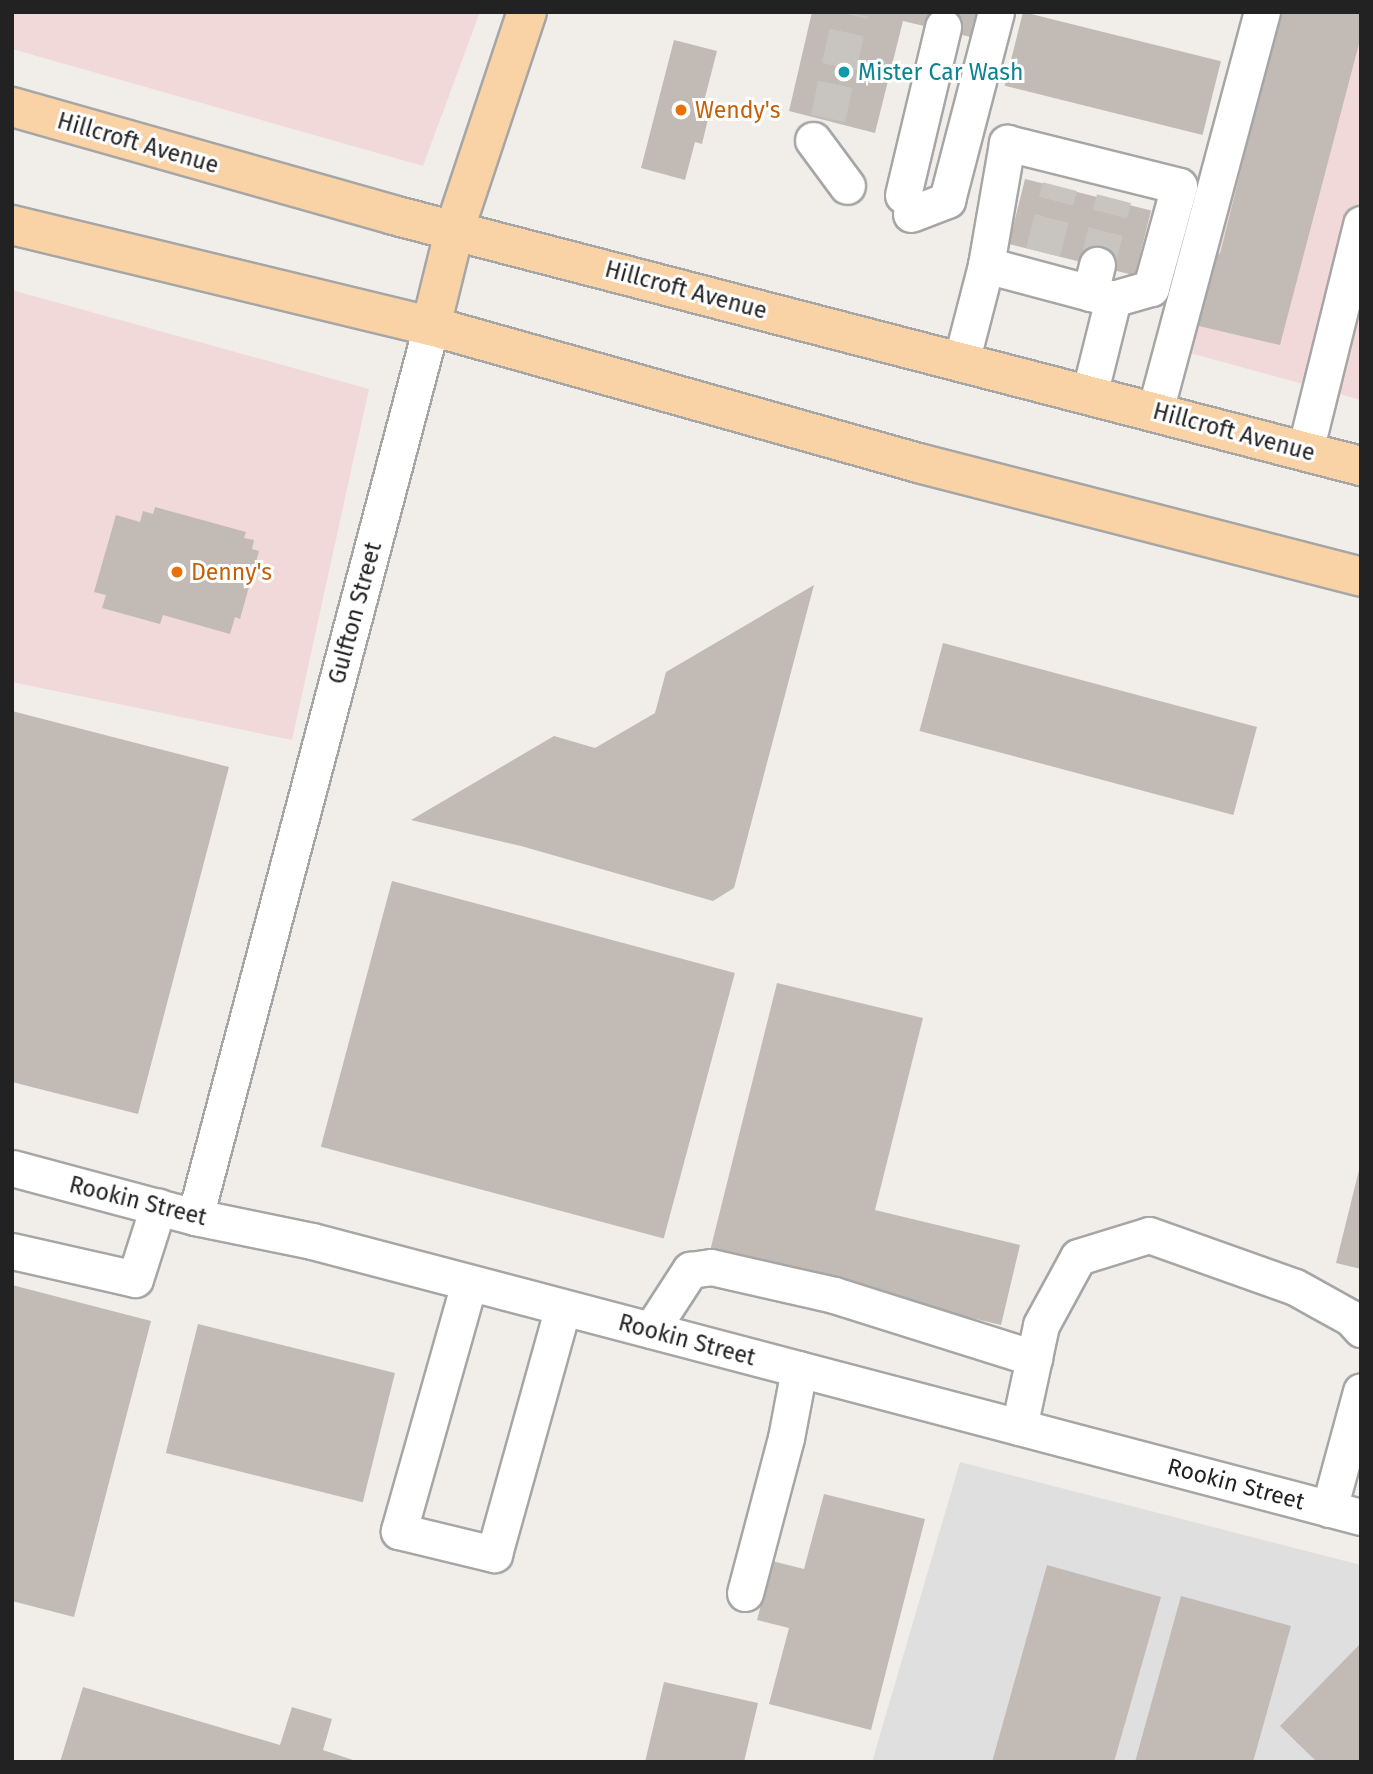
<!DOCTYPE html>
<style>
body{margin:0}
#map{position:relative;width:1373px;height:1774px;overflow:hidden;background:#f1eee9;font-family:"Fira Sans",sans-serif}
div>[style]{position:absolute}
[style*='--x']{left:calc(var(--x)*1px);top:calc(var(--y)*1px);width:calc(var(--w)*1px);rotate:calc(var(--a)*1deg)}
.residential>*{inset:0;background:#e0dfdf}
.commercial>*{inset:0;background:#f1d9d9}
.building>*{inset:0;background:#c2bab5;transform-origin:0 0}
.minor-tunnel>*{height:35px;margin-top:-17.5px;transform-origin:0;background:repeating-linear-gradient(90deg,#c8c5c1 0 35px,transparent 0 53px)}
.roads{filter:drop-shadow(2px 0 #a6a6a6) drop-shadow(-2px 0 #a6a6a6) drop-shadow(0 2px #a6a6a6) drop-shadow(0 -2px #a6a6a6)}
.minor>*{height:35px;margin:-17.5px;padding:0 17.5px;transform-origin:17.5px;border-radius:17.5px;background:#fff}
.major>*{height:38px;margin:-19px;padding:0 19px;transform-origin:19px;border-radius:19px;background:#f9d2a6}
.dots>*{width:19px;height:19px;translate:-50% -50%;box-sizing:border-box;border:4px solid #fff;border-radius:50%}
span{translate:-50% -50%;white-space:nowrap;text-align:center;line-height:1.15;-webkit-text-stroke:6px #fff;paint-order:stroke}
.culture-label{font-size:23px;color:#0d838f}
.left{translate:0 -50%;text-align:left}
.food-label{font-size:23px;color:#c56008}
.street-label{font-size:23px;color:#222}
.frame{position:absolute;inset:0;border:14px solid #222;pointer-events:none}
</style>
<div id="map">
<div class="residential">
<i style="clip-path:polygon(960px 1462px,1361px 1565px,1361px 1762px,872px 1762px)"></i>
</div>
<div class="commercial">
<i style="clip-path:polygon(12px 12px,480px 12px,423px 166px,12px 49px)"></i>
<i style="clip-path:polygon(1245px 12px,1361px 12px,1361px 400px,1157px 344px)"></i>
<i style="clip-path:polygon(12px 290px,369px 389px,292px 740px,12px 682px)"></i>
</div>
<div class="building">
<i style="clip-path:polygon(812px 12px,986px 12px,979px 39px,903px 21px,875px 133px,789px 111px)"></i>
<i style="left:1023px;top:12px;width:204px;height:76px;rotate:14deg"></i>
<i style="clip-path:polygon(1280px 12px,1361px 12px,1361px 36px,1280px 345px,1186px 323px,1204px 250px,1220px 254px)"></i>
<i style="clip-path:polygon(674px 40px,717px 51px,702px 109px,710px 111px,702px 144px,695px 142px,685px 180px,641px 168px)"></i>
<i style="left:1025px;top:179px;width:130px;height:67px;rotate:14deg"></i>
<i style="clip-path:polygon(155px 507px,246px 532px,244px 538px,254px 540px,252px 549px,259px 551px,240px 619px,235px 617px,230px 634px,163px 615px,160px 624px,102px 608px,106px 595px,94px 592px,116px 515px,140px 522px,143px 511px,153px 514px)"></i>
<i style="clip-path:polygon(814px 585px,734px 888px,713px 901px,521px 846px,411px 820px,554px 736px,595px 748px,655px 713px,666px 672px)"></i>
<i style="left:943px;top:643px;width:325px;height:91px;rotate:15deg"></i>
<i style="clip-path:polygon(12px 711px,229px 767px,138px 1114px,12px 1082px)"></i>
<i style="left:392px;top:881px;width:355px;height:275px;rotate:15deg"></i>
<i style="clip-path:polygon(777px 983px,923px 1018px,875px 1210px,1020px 1245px,1001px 1325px,709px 1255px)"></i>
<i style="clip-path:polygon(1360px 1166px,1361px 1166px,1361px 1269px,1336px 1263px)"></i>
<i style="clip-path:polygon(12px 1285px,151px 1321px,74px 1617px,12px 1601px)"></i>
<i style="left:198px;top:1324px;width:203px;height:133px;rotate:14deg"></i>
<i style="clip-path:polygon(824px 1494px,925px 1519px,871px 1730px,769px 1704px,789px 1628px,757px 1620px,772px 1561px,804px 1569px)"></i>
<i style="clip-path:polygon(1047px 1565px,1161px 1597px,1114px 1762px,992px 1762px)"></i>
<i style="clip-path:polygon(1181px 1596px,1291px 1626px,1253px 1762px,1135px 1762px)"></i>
<i style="clip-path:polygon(1359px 1645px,1361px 1762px,1317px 1762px,1280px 1726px)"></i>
<i style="clip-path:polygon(664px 1682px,758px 1703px,744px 1762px,645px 1762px)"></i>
<i style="clip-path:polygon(83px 1687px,280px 1745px,292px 1707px,332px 1719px,323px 1750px,359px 1762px,60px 1762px)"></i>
</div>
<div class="minor-tunnel">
<i style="--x:828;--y:118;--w:108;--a:-77.8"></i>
<i style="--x:1043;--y:252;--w:68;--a:-75.6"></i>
<i style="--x:1097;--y:265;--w:69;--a:-75.8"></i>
</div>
<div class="roads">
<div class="minor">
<i style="--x:813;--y:140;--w:57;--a:53.5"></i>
<i style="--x:903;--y:195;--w:173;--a:-76.6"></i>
<i style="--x:911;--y:214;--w:39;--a:-21"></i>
<i style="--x:947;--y:200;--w:194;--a:-75.4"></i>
<i style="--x:986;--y:265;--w:131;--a:15"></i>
<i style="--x:1090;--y:293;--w:29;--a:-76"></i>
<i style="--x:961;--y:362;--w:100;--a:-75.5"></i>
<i style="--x:986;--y:265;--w:124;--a:-80.2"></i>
<i style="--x:1007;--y:143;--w:177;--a:14"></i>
<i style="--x:1179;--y:186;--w:106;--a:105.4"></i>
<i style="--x:1151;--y:288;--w:40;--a:164"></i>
<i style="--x:1113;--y:299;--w:99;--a:104"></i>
<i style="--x:1155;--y:411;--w:413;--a:-75"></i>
<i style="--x:1305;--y:451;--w:234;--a:-76.1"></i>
<i style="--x:12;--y:1168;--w:189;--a:15"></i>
<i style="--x:195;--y:1217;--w:119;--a:11.6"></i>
<i style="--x:312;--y:1241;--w:1085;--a:14.74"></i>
<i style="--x:195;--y:1217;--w:922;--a:-75.16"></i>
<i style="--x:12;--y:1251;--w:126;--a:12.8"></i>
<i style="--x:135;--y:1279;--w:76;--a:-72.3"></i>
<i style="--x:469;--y:1283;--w:258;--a:105.8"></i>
<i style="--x:399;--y:1531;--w:98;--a:13.6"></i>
<i style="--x:494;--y:1554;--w:256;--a:-74.4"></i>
<i style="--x:651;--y:1330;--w:72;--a:-57"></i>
<i style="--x:690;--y:1270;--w:21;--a:-8"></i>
<i style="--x:711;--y:1267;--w:126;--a:12.8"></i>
<i style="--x:834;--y:1295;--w:210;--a:17.5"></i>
<i style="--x:1019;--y:1427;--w:104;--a:-77.8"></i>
<i style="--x:1041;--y:1325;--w:77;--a:-61.4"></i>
<i style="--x:1078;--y:1257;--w:74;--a:-17.2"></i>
<i style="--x:1149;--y:1235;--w:155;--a:19.6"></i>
<i style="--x:1295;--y:1287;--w:64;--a:29"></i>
<i style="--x:1351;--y:1318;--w:15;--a:48"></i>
<i style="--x:1329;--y:1509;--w:122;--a:-74.8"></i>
<i style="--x:745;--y:1593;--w:160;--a:-75.2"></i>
<i style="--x:786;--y:1438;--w:70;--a:-79.3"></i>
</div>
<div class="major">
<i style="--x:12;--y:107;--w:396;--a:15.8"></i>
<i style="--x:393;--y:215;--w:1000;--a:14.54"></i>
<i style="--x:12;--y:225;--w:431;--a:13.6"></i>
<i style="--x:431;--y:326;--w:510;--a:15.7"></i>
<i style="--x:922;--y:464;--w:453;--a:14.4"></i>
<i style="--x:431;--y:326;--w:101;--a:-76.2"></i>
<i style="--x:455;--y:228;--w:228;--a:-71.6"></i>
</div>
</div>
<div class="dots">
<i style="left:844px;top:72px;background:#0f9aa8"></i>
<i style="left:681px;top:110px;background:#e8710a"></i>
<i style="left:177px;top:572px;background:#e8710a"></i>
</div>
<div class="culture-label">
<span class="left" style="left:858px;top:72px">Mister Car Wash</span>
</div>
<div class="food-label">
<span class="left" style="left:695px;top:110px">Wendy's</span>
<span class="left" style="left:191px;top:572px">Denny's</span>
</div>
<div class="street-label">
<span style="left:138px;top:143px;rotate:16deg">Hillcroft Avenue</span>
<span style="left:686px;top:290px;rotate:15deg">Hillcroft Avenue</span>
<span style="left:1234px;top:432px;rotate:15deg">Hillcroft Avenue</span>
<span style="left:355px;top:613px;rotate:-75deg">Gulfton Street</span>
<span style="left:138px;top:1201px;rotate:14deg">Rookin Street</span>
<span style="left:687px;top:1340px;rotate:15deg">Rookin Street</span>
<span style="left:1236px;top:1484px;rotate:15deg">Rookin Street</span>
</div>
<div class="frame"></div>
</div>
